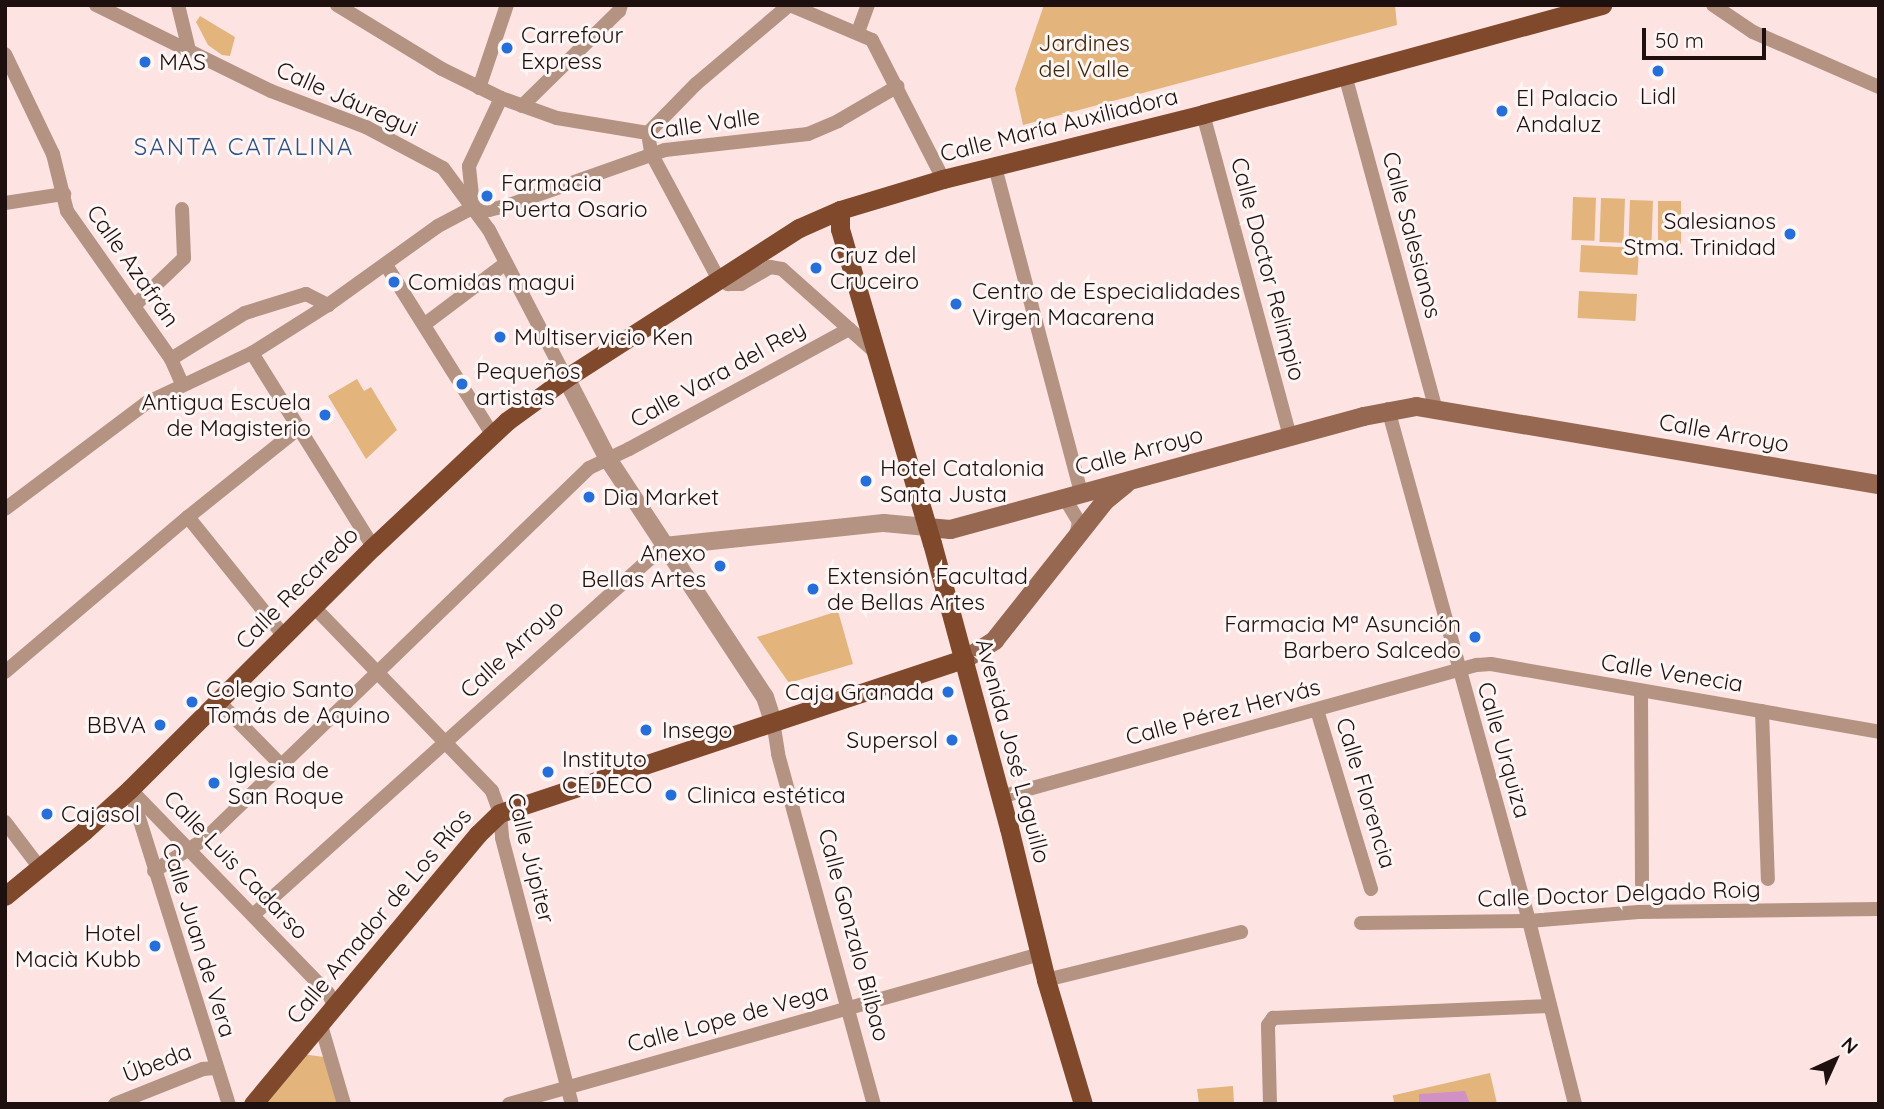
<!DOCTYPE html>
<meta charset="utf-8">
<style>
body{margin:0}
#map{position:relative;width:1884px;height:1109px;overflow:hidden;background:#fde4e3;font-family:Quicksand,sans-serif}
div>[style]{position:absolute}
[style*='--x']{left:calc(var(--x)*1px);top:calc(var(--y)*1px);width:calc(var(--w)*1px);rotate:calc(var(--a)*1deg)}
.green>*{inset:0;background:#e3b57c;transform-origin:0 0}
.water>*{inset:0;background:#d091c5}
.minor>*{height:14px;margin:-7px;padding:0 7px;transform-origin:7px;border-radius:7px;background:#b49383}
.tertiary>*{height:18px;margin:-9px;padding:0 9px;transform-origin:9px;border-radius:9px;background:#b49383}
.secondary>*{height:19px;margin:-9.5px;padding:0 9.5px;transform-origin:9.5px;border-radius:9.5px;background:#976851}
.primary>*{height:19px;margin:-9.5px;padding:0 9.5px;transform-origin:9.5px;border-radius:9.5px;background:#81492c}
.dots>*{width:19px;height:19px;translate:-50% -50%;box-sizing:border-box;border:4px solid #fff6f5;border-radius:50%}
span{translate:-50% -50%;white-space:nowrap;text-align:center;line-height:1.15;-webkit-text-stroke:6px #fff6f5;paint-order:stroke}
.poi-label{font-size:23px;color:#1d100f}
.left{translate:0 -50%;text-align:left}
.right{translate:-100% -50%;text-align:right}
.park-label{font-size:23px;color:#3c2609}
.street-label{font-size:23px;color:#1d100f}
.neighbourhood-label{font-size:24px;color:#2c4f86;letter-spacing:2px}
.frame{position:absolute;inset:0;border:7px solid #1d100f;pointer-events:none}
.north{position:absolute;left:1800px;top:1025px;width:70px;height:70px;-webkit-text-stroke:5px #fff6f5;paint-order:stroke;rotate:45deg;font-size:19px;font-weight:700;line-height:28px;text-align:center;color:#1d100f}
.north::after{content:'';display:block;margin:auto;width:24px;height:32px;background:#1d100f;clip-path:polygon(50% 0,100% 100%,50% 72%,0 100%)}
.scale{position:absolute;left:1642px;top:28px;width:124px;height:32px;box-sizing:border-box;border:4px solid #1d100f;border-top:0;padding-left:9px;font-size:21px;line-height:24px;white-space:nowrap;color:#1d100f;-webkit-text-stroke:5px #fff6f5;paint-order:stroke}
</style>
<div id="map">
<div class="green">
<i style="clip-path:polygon(1044px 5px,1395px 5px,1397px 25px,1023px 125px,1015px 89px)"></i>
<i style="clip-path:polygon(200px 16px,235px 37px,230px 56px,222px 55px,208px 45px,196px 22px)"></i>
<i style="left:1573px;top:197px;width:23px;height:43px;rotate:2deg"></i>
<i style="left:1601px;top:198px;width:24px;height:44px;rotate:2deg"></i>
<i style="left:1630px;top:200px;width:23px;height:43px;rotate:2deg"></i>
<i style="left:1658px;top:201px;width:23px;height:43px"></i>
<i style="left:1581px;top:245px;width:58px;height:27px;rotate:3deg"></i>
<i style="left:1579px;top:291px;width:58px;height:27px;rotate:3deg"></i>
<i style="clip-path:polygon(357px 379px,364px 391px,371px 387px,397px 430px,366px 459px,328px 396px)"></i>
<i style="clip-path:polygon(838px 611px,853px 664px,789px 683px,757px 637px)"></i>
<i style="clip-path:polygon(302px 1054px,324px 1057px,337px 1104px,260px 1104px)"></i>
<i style="left:1490px;top:1073px;width:32px;height:100px;rotate:77deg"></i>
<i style="clip-path:polygon(1233px 1086px,1234px 1104px,1199px 1104px,1197px 1089px)"></i>
</div>
<div class="water">
<i style="clip-path:polygon(1465px 1091px,1470px 1104px,1419px 1104px,1419px 1094px)"></i>
</div>
<div class="minor">
<i style="--x:96;--y:5;--w:195;--a:26.2"></i>
<i style="--x:271;--y:91;--w:102;--a:20.8"></i>
<i style="--x:366;--y:127;--w:87;--a:28"></i>
<i style="--x:443;--y:168;--w:77;--a:53.4"></i>
<i style="--x:489;--y:230;--w:167;--a:62.5"></i>
<i style="--x:178;--y:5;--w:46;--a:76.3"></i>
<i style="--x:337;--y:5;--w:123;--a:31.4"></i>
<i style="--x:442;--y:69;--w:66;--a:26.2"></i>
<i style="--x:501;--y:98;--w:59;--a:19.7"></i>
<i style="--x:557;--y:118;--w:92;--a:9.4"></i>
<i style="--x:790;--y:5;--w:89;--a:23.1"></i>
<i style="--x:872;--y:40;--w:156;--a:62.9"></i>
<i style="--x:1713;--y:5;--w:48;--a:34"></i>
<i style="--x:1753;--y:32;--w:137;--a:23.6"></i>
<i style="--x:858;--y:32;--w:29;--a:-70"></i>
<i style="--x:5;--y:54;--w:111;--a:64.4"></i>
<i style="--x:53;--y:154;--w:59;--a:76.2"></i>
<i style="--x:67;--y:211;--w:181;--a:54.9"></i>
<i style="--x:171;--y:359;--w:27;--a:66"></i>
<i style="--x:1345;--y:75;--w:344;--a:74.8"></i>
<i style="--x:479;--y:88;--w:88;--a:-71.4"></i>
<i style="--x:522;--y:106;--w:136;--a:-44.4"></i>
<i style="--x:619;--y:11;--w:6;--a:-72"></i>
<i style="--x:1203;--y:114;--w:334;--a:74.9"></i>
<i style="--x:648;--y:133;--w:20;--a:81"></i>
<i style="--x:651;--y:153;--w:142;--a:61.8"></i>
<i style="--x:718;--y:278;--w:12;--a:31"></i>
<i style="--x:728;--y:284;--w:13;--a:0"></i>
<i style="--x:741;--y:284;--w:34;--a:-30"></i>
<i style="--x:770;--y:267;--w:12;--a:9"></i>
<i style="--x:782;--y:269;--w:125;--a:41.7"></i>
<i style="--x:648;--y:133;--w:69;--a:-45.6"></i>
<i style="--x:696;--y:84;--w:122;--a:-40.3"></i>
<i style="--x:995;--y:167;--w:337;--a:75.2"></i>
<i style="--x:5;--y:203;--w:60;--a:-8.7"></i>
<i style="--x:473;--y:205;--w:39;--a:-96"></i>
<i style="--x:469;--y:166;--w:75;--a:-64.8"></i>
<i style="--x:473;--y:207;--w:16;--a:11"></i>
<i style="--x:489;--y:210;--w:21;--a:-14"></i>
<i style="--x:509;--y:205;--w:165;--a:-19.4"></i>
<i style="--x:665;--y:150;--w:144;--a:-6.4"></i>
<i style="--x:808;--y:134;--w:33;--a:-23"></i>
<i style="--x:838;--y:121;--w:69;--a:-30.3"></i>
<i style="--x:386;--y:265;--w:199;--a:57.9"></i>
<i style="--x:134;--y:306;--w:69;--a:-43.8"></i>
<i style="--x:184;--y:258;--w:49;--a:-92.3"></i>
<i style="--x:425;--y:324;--w:101;--a:-37"></i>
<i style="--x:252;--y:353;--w:229;--a:58"></i>
<i style="--x:171;--y:359;--w:87;--a:-31.9"></i>
<i style="--x:245;--y:313;--w:64;--a:-17.3"></i>
<i style="--x:306;--y:294;--w:25;--a:27"></i>
<i style="--x:1388;--y:409;--w:531;--a:74.6"></i>
<i style="--x:1529;--y:921;--w:189;--a:75.9"></i>
<i style="--x:1064;--y:497;--w:29;--a:59"></i>
<i style="--x:1079;--y:522;--w:14;--a:102"></i>
<i style="--x:5;--y:509;--w:176;--a:-36.9"></i>
<i style="--x:146;--y:403;--w:117;--a:-25.3"></i>
<i style="--x:252;--y:353;--w:90;--a:-32.3"></i>
<i style="--x:328;--y:305;--w:135;--a:-35.7"></i>
<i style="--x:438;--y:226;--w:40;--a:-28"></i>
<i style="--x:188;--y:517;--w:153;--a:51.1"></i>
<i style="--x:313;--y:606;--w:257;--a:45.9"></i>
<i style="--x:492;--y:791;--w:23;--a:70"></i>
<i style="--x:500;--y:813;--w:25;--a:85"></i>
<i style="--x:502;--y:838;--w:275;--a:75.3"></i>
<i style="--x:5;--y:672;--w:240;--a:-40.3"></i>
<i style="--x:188;--y:517;--w:142;--a:-38.7"></i>
<i style="--x:1641;--y:693;--w:191;--a:89.7"></i>
<i style="--x:218;--y:701;--w:91;--a:45.4"></i>
<i style="--x:1317;--y:710;--w:187;--a:73.2"></i>
<i style="--x:1762;--y:711;--w:168;--a:88"></i>
<i style="--x:773;--y:721;--w:33;--a:81"></i>
<i style="--x:778;--y:754;--w:363;--a:74.7"></i>
<i style="--x:130;--y:789;--w:330;--a:72.6"></i>
<i style="--x:131;--y:790;--w:283;--a:45.9"></i>
<i style="--x:328;--y:993;--w:13;--a:63"></i>
<i style="--x:1000;--y:797;--w:495;--a:-15.5"></i>
<i style="--x:1477;--y:665;--w:14;--a:-4"></i>
<i style="--x:1491;--y:664;--w:394;--a:9.9"></i>
<i style="--x:5;--y:822;--w:58;--a:52.7"></i>
<i style="--x:154;--y:871;--w:60;--a:-32.1"></i>
<i style="--x:205;--y:839;--w:534;--a:-44.01"></i>
<i style="--x:589;--y:468;--w:44;--a:-25.4"></i>
<i style="--x:629;--y:449;--w:251;--a:-28.6"></i>
<i style="--x:253;--y:915;--w:552;--a:-41.92"></i>
<i style="--x:1361;--y:923;--w:168;--a:-0.7"></i>
<i style="--x:1529;--y:921;--w:110;--a:-4.7"></i>
<i style="--x:1639;--y:912;--w:240;--a:-0.7"></i>
<i style="--x:1046;--y:980;--w:201;--a:-13.8"></i>
<i style="--x:320;--y:1022;--w:85;--a:73.7"></i>
<i style="--x:115;--y:1104;--w:95;--a:-21.7"></i>
<i style="--x:203;--y:1069;--w:12;--a:-5"></i>
<i style="--x:509;--y:1104;--w:552;--a:-15.77"></i>
<i style="--x:1270;--y:1104;--w:79;--a:-91.5"></i>
<i style="--x:1268;--y:1025;--w:9;--a:-54"></i>
<i style="--x:1273;--y:1018;--w:277;--a:-2.5"></i>
</div>
<div class="tertiary">
<i style="--x:566;--y:378;--w:91;--a:62.6"></i>
<i style="--x:608;--y:459;--w:285;--a:56.6"></i>
<i style="--x:765;--y:697;--w:25;--a:72"></i>
<i style="--x:664;--y:546;--w:221;--a:-6"></i>
<i style="--x:884;--y:523;--w:43;--a:5.3"></i>
</div>
<div class="secondary">
<i style="--x:927;--y:527;--w:23;--a:5"></i>
<i style="--x:950;--y:529;--w:428;--a:-15.3"></i>
<i style="--x:1363;--y:416;--w:54;--a:-10.7"></i>
<i style="--x:1416;--y:406;--w:470;--a:9.6"></i>
<i style="--x:964;--y:659;--w:36;--a:-32"></i>
<i style="--x:994;--y:640;--w:179;--a:-51.6"></i>
<i style="--x:1105;--y:500;--w:26;--a:-39"></i>
</div>
<div class="primary">
<i style="--x:840;--y:210;--w:19;--a:90"></i>
<i style="--x:840;--y:229;--w:327;--a:73.7"></i>
<i style="--x:932;--y:543;--w:295;--a:74.9"></i>
<i style="--x:1009;--y:828;--w:156;--a:76.3"></i>
<i style="--x:1046;--y:980;--w:129;--a:73.4"></i>
<i style="--x:5;--y:896;--w:102;--a:-39.4"></i>
<i style="--x:84;--y:831;--w:62;--a:-42.4"></i>
<i style="--x:130;--y:789;--w:343;--a:-44.9"></i>
<i style="--x:373;--y:547;--w:184;--a:-43.2"></i>
<i style="--x:507;--y:421;--w:73;--a:-36.1"></i>
<i style="--x:566;--y:378;--w:277;--a:-32.8"></i>
<i style="--x:799;--y:228;--w:45;--a:-23.7"></i>
<i style="--x:840;--y:210;--w:108;--a:-16.8"></i>
<i style="--x:943;--y:179;--w:268;--a:-14"></i>
<i style="--x:1203;--y:114;--w:414;--a:-15.3"></i>
<i style="--x:253;--y:1104;--w:351;--a:-50.2"></i>
<i style="--x:478;--y:834;--w:30;--a:-44"></i>
<i style="--x:500;--y:813;--w:489;--a:-18.4"></i>
</div>
<div class="dots">
<i style="left:507px;top:48px;background:#266eda"></i>
<i style="left:145px;top:62px;background:#266eda"></i>
<i style="left:1658px;top:71px;background:#266eda"></i>
<i style="left:1502px;top:111px;background:#266eda"></i>
<i style="left:487px;top:196px;background:#266eda"></i>
<i style="left:1790px;top:234px;background:#266eda"></i>
<i style="left:816px;top:268px;background:#266eda"></i>
<i style="left:394px;top:282px;background:#266eda"></i>
<i style="left:956px;top:304px;background:#266eda"></i>
<i style="left:500px;top:337px;background:#266eda"></i>
<i style="left:462px;top:384px;background:#266eda"></i>
<i style="left:325px;top:415px;background:#266eda"></i>
<i style="left:866px;top:481px;background:#266eda"></i>
<i style="left:589px;top:497px;background:#266eda"></i>
<i style="left:720px;top:566px;background:#266eda"></i>
<i style="left:813px;top:589px;background:#266eda"></i>
<i style="left:1475px;top:637px;background:#266eda"></i>
<i style="left:948px;top:692px;background:#266eda"></i>
<i style="left:192px;top:702px;background:#266eda"></i>
<i style="left:160px;top:725px;background:#266eda"></i>
<i style="left:646px;top:730px;background:#266eda"></i>
<i style="left:952px;top:740px;background:#266eda"></i>
<i style="left:548px;top:772px;background:#266eda"></i>
<i style="left:214px;top:783px;background:#266eda"></i>
<i style="left:671px;top:795px;background:#266eda"></i>
<i style="left:47px;top:814px;background:#266eda"></i>
<i style="left:155px;top:946px;background:#266eda"></i>
</div>
<div class="poi-label">
<span class="left" style="left:521px;top:48px">Carrefour<br>Express</span>
<span class="left" style="left:159px;top:62px">MAS</span>
<span style="left:1658px;top:96px">Lidl</span>
<span class="left" style="left:1516px;top:111px">El Palacio<br>Andaluz</span>
<span class="left" style="left:501px;top:196px">Farmacia<br>Puerta Osario</span>
<span class="right" style="left:1776px;top:234px">Salesianos<br>Stma. Trinidad</span>
<span class="left" style="left:830px;top:268px">Cruz del<br>Cruceiro</span>
<span class="left" style="left:408px;top:282px">Comidas magui</span>
<span class="left" style="left:972px;top:304px">Centro de Especialidades<br>Virgen Macarena</span>
<span class="left" style="left:514px;top:337px">Multiservicio Ken</span>
<span class="left" style="left:476px;top:384px">Pequeños<br>artistas</span>
<span class="right" style="left:311px;top:415px">Antigua Escuela<br>de Magisterio</span>
<span class="left" style="left:880px;top:481px">Hotel Catalonia<br>Santa Justa</span>
<span class="left" style="left:603px;top:497px">Dia Market</span>
<span class="right" style="left:706px;top:566px">Anexo<br>Bellas Artes</span>
<span class="left" style="left:827px;top:589px">Extensión Facultad<br>de Bellas Artes</span>
<span class="right" style="left:1461px;top:637px">Farmacia Mª Asunción<br>Barbero Salcedo</span>
<span class="left" style="left:206px;top:702px">Colegio Santo<br>Tomás de Aquino</span>
<span class="right" style="left:934px;top:692px">Caja Granada</span>
<span class="right" style="left:146px;top:725px">BBVA</span>
<span class="left" style="left:662px;top:730px">Insego</span>
<span class="right" style="left:938px;top:740px">Supersol</span>
<span class="left" style="left:562px;top:772px">Instituto<br>CEDECO</span>
<span class="left" style="left:228px;top:783px">Iglesia de<br>San Roque</span>
<span class="left" style="left:687px;top:795px">Clinica estética</span>
<span class="left" style="left:61px;top:814px">Cajasol</span>
<span class="right" style="left:141px;top:946px">Hotel<br>Macià Kubb</span>
</div>
<div class="park-label">
<span style="left:1084px;top:56px">Jardines<br>del Valle</span>
</div>
<div class="street-label">
<span style="left:347px;top:99px;rotate:24deg">Calle Jáuregui</span>
<span style="left:705px;top:124px;rotate:-8deg">Calle Valle</span>
<span style="left:1059px;top:125px;rotate:-14deg">Calle María Auxiliadora</span>
<span style="left:1412px;top:235px;rotate:75deg">Calle Salesianos</span>
<span style="left:133px;top:266px;rotate:55deg">Calle Azafrán</span>
<span style="left:1268px;top:269px;rotate:75deg">Calle Doctor Relimpio</span>
<span style="left:718px;top:374px;rotate:-29deg">Calle Vara del Rey</span>
<span style="left:1724px;top:433px;rotate:10deg">Calle Arroyo</span>
<span style="left:1139px;top:451px;rotate:-15deg">Calle Arroyo</span>
<span style="left:297px;top:588px;rotate:-45deg">Calle Recaredo</span>
<span style="left:512px;top:649px;rotate:-43deg">Calle Arroyo</span>
<span style="left:1672px;top:673px;rotate:9deg">Calle Venecia</span>
<span style="left:1223px;top:712px;rotate:-15deg">Calle Pérez Hervás</span>
<span style="left:1504px;top:750px;rotate:74deg">Calle Urquiza</span>
<span style="left:1013px;top:751px;rotate:75deg">Avenida José Laguillo</span>
<span style="left:1366px;top:793px;rotate:73deg">Calle Florencia</span>
<span style="left:531px;top:858px;rotate:76deg">Calle Júpiter</span>
<span style="left:236px;top:865px;rotate:46deg">Calle Luis Cadarso</span>
<span style="left:1619px;top:894px;rotate:-2deg">Calle Doctor Delgado Roig</span>
<span style="left:379px;top:916px;rotate:-50deg">Calle Amador de Los Ríos</span>
<span style="left:854px;top:935px;rotate:75deg">Calle Gonzalo Bilbao</span>
<span style="left:199px;top:940px;rotate:73deg">Calle Juan de Vera</span>
<span style="left:728px;top:1018px;rotate:-15deg">Calle Lope de Vega</span>
<span style="left:157px;top:1063px;rotate:-21deg">Úbeda</span>
</div>
<div class="neighbourhood-label">
<span style="left:244px;top:147px">SANTA CATALINA</span>
</div>
<div class="frame"></div>
<div class="north">N</div>
<div class="scale">50 m</div>
</div>
